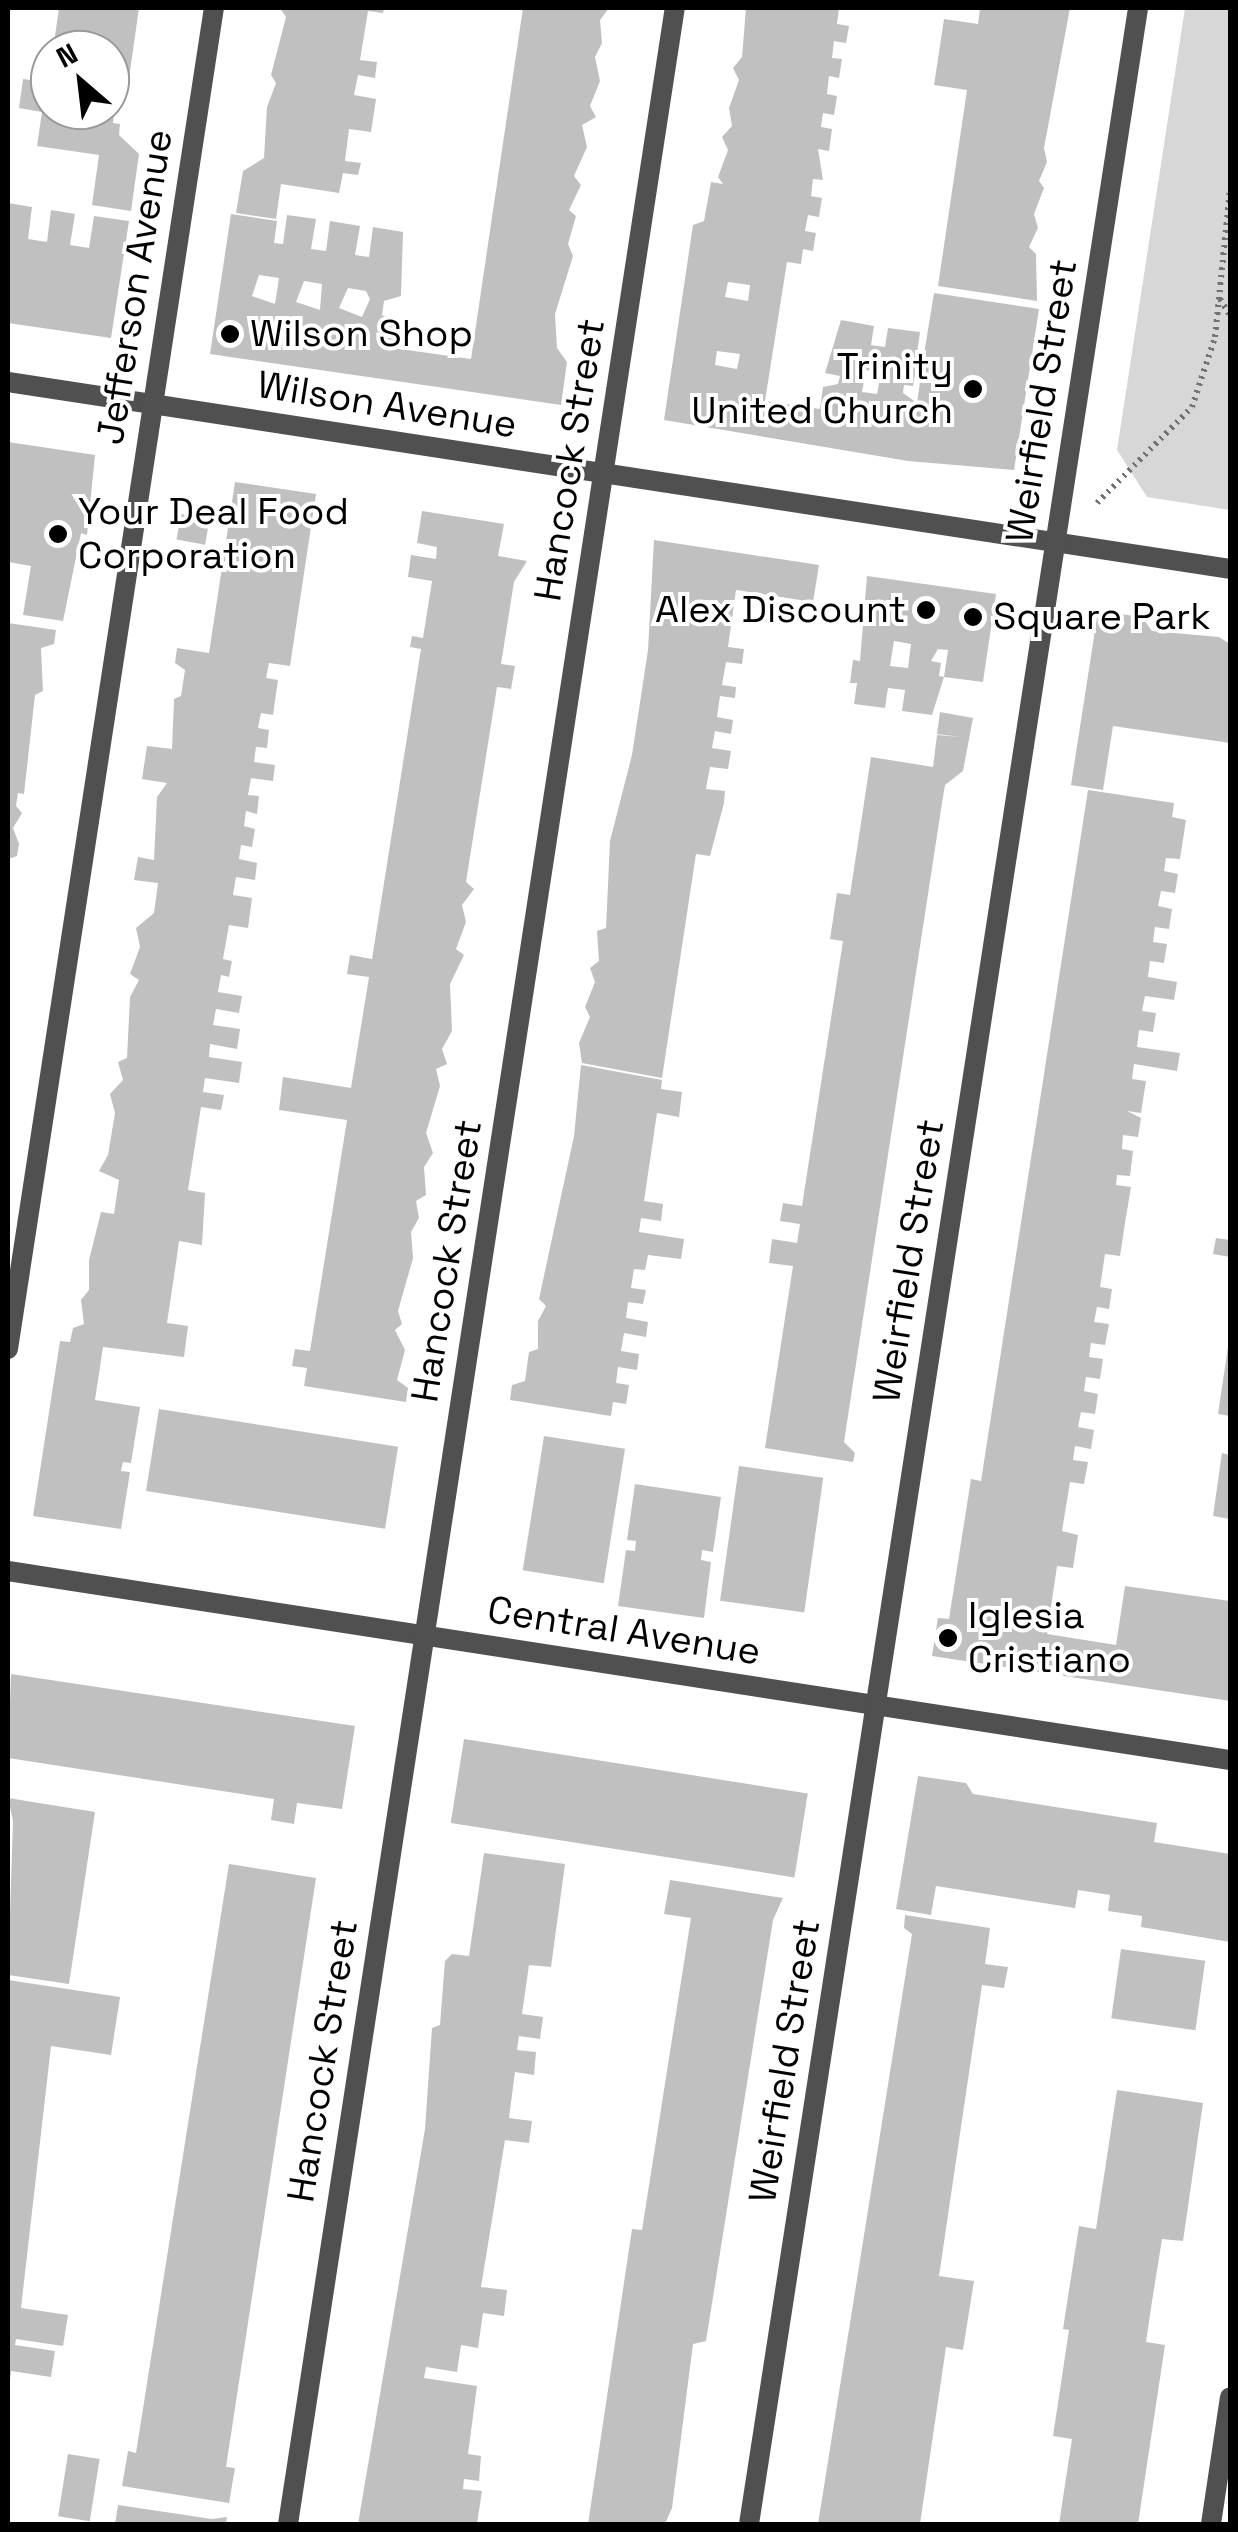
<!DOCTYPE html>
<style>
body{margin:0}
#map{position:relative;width:1238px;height:2532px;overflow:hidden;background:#fff;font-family:"Space Grotesk",sans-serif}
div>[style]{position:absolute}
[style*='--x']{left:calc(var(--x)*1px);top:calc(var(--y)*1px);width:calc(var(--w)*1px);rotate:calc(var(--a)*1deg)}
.green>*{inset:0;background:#d7d7d7}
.building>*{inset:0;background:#c0c0c0;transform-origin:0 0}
.path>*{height:6px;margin-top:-3px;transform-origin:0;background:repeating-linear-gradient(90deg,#727272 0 2.5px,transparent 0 7.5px)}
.street>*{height:20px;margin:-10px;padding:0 10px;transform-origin:10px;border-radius:10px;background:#505050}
.dots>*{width:28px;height:28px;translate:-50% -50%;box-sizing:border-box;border:5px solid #fff;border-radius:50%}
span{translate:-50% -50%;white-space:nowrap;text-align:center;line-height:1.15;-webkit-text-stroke:8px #fff;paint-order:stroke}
.street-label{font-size:38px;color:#000}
.poi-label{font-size:38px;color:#000}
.left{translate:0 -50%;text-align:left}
.right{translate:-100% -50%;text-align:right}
.frame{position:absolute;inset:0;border:10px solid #000;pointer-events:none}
.north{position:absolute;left:30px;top:30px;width:100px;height:100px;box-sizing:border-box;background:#fff;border:2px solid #999;border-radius:50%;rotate:332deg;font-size:28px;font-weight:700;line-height:40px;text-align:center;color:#000}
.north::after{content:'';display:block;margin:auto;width:35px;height:45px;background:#000;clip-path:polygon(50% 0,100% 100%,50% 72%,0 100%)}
</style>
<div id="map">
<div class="green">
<i style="clip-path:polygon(1185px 8px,1230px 8px,1230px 510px,1147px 497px,1117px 450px)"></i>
</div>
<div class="building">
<i style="clip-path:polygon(59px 8px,139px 8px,127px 92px,110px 90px,110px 50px,53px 50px)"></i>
<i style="clip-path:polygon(280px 8px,384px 8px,383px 13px,368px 11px,360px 60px,377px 62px,375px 78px,358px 75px,354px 95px,376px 99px,371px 132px,349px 129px,345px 161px,361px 163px,358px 175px,343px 173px,339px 193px,281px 184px,276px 219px,236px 213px,243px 171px,264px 158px,267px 107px,276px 83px,271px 75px,286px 17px)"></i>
<i style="clip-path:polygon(evenodd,523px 8px,609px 8px,600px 20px,602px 43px,595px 57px,600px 81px,590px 106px,596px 117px,582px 125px,587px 147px,574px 176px,581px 185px,569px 210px,576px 216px,568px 244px,573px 256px,555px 314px,557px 348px,567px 362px,561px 405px,210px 354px,231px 214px,277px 221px,274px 243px,283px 244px,287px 215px,316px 219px,311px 249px,326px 251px,330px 221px,360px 226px,355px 255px,369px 257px,373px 227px,403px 232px,401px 296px,384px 301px,382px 315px,397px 322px,393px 348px,471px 359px,523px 8px,259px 275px,279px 278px,275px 304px,252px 296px,259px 275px,523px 8px,304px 281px,322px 284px,320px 310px,296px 302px,304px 281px,523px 8px,348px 288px,366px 291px,370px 299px,362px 317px,339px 308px,348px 288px)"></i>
<i style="clip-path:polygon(evenodd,746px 8px,839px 8px,837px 24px,849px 26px,846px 43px,834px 41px,832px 58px,842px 59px,839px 78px,829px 76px,827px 94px,837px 96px,834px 115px,823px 113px,821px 127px,832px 129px,829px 151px,818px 149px,823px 180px,813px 179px,811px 196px,822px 198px,819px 217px,808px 215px,805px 231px,816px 233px,813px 251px,803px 249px,801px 264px,787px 262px,765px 401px,820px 409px,823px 387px,838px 384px,840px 376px,825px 373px,841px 320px,874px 326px,871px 345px,877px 346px,885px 347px,888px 328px,920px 332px,917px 354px,924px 354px,934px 293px,1039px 309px,1014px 470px,908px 461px,664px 420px,693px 225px,704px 221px,711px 182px,723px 184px,718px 177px,728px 150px,722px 137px,732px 126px,729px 108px,739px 80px,733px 68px,742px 57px,746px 8px,728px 282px,750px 285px,748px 301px,725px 297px,728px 282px,746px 8px,717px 351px,740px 354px,737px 369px,715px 365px,717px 351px,746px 8px,866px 370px,881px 373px,877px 394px,862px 392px,866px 370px,746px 8px,915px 374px,921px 375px,917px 403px,903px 393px,904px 385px,913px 386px,915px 374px)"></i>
<i style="clip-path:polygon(980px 8px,1070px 8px,1044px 148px,1047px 162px,1039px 181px,1044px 188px,1034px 214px,1038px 228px,1029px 247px,1036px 254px,1037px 301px,938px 286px,967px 90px,934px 85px,944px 19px,978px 24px)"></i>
<i style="clip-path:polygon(23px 79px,50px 83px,50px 110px,110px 110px,110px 92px,117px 93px,113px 123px,120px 124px,119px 135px,139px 154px,131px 211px,92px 205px,99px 155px,37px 146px,42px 112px,19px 108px)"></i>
<i style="clip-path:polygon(8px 203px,32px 207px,28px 239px,47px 242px,51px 210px,75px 214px,70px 245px,89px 248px,94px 216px,129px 221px,111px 338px,8px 323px)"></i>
<i style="clip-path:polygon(8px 442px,95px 455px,87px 535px,81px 533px,63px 621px,23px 615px,31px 566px,8px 562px)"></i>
<i style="clip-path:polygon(235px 482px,316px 494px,290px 666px,269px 663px,266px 678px,278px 680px,273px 715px,261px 713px,258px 728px,269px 730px,267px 748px,256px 747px,254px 762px,275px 765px,273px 781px,251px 778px,248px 795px,259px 796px,257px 814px,246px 811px,244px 826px,255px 829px,252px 847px,241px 845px,239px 859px,257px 863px,255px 880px,236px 877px,233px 895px,252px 898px,248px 928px,229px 925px,223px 959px,232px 961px,229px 977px,221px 975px,218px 992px,242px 996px,239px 1013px,216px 1009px,213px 1025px,240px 1029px,237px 1049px,210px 1044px,209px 1057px,242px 1062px,239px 1083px,205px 1078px,203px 1092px,224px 1095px,221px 1110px,201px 1107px,188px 1190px,205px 1193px,202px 1245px,179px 1241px,177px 1256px,167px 1323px,188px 1326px,184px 1357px,103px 1347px,95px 1400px,140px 1407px,131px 1463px,123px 1462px,121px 1471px,130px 1472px,121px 1529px,33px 1516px,60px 1341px,70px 1342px,73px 1328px,84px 1324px,81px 1300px,89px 1290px,89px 1260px,101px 1212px,114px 1214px,119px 1180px,99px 1171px,108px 1155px,115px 1113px,110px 1094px,123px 1080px,118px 1062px,127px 1058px,130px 997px,139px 980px,130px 974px,140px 947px,136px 928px,154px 913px,158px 883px,134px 880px,138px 857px,154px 860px,157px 797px,167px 783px,142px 779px,147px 746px,172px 749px,174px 699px,181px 696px,185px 670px,175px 663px,177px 648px,209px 653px)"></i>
<i style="clip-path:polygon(422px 511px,504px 524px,498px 556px,527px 561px,514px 582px,501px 664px,515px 666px,511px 689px,497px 687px,466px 882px,474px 889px,462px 905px,466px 922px,456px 949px,464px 955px,450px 984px,452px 1031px,442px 1049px,447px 1064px,436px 1069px,440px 1086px,426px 1133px,433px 1153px,424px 1167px,426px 1195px,416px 1201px,419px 1218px,411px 1232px,413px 1258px,398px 1311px,402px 1324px,395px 1330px,405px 1350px,397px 1380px,408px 1388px,406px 1402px,304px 1386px,307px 1368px,292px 1366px,295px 1349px,310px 1351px,347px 1120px,279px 1110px,283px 1077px,351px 1088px,369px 977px,347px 974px,350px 955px,372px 959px,421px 649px,410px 647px,412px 636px,423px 638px,432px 581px,408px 577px,411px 555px,436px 559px,437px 547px,417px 543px)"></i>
<i style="left:181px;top:514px;width:29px;height:26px;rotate:10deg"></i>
<i style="clip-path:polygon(654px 540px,819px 565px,813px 602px,736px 590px,728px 647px,744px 649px,742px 664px,726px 662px,722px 685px,736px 687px,735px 698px,720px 696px,717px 717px,733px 720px,731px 734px,715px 731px,712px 748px,731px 751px,728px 769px,710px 767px,706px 789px,725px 791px,724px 803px,710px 856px,696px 854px,662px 1078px,582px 1063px,579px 1043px,590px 1017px,585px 1007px,595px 982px,590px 968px,599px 961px,597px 931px,606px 928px,610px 841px,632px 755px,648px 650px)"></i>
<i style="clip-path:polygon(evenodd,867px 576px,996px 594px,983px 682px,944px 677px,948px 650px,938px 649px,931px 661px,941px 663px,939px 676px,944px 677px,932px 715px,902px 711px,905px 690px,897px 689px,888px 688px,885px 708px,854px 704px,857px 683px,850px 683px,853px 660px,860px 661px,867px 576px,894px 641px,911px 644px,908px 668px,890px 666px,894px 641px)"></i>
<i style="clip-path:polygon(1098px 611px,1142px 617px,1152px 631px,1219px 637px,1230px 644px,1230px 743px,1113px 726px,1103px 790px,1071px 785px)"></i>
<i style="clip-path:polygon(8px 623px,56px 630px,54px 644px,41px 648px,43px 691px,35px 695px,24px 794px,18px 793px,16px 806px,22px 813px,13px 828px,19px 844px,17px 856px,8px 859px)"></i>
<i style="clip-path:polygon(940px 712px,973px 718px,963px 771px,945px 785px,942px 803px,844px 1442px,855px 1453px,853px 1462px,765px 1448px,793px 1266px,769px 1263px,772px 1239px,797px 1243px,800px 1224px,780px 1221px,783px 1203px,802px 1206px,843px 941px,830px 939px,837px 893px,850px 895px,871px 757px,933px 767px,937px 735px,961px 737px,937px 734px)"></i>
<i style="clip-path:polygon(1088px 790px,1174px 803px,1172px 817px,1186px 820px,1180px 859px,1166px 858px,1164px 871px,1178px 874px,1175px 893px,1161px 891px,1158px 906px,1172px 909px,1169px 929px,1155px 927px,1153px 942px,1167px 944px,1164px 963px,1150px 961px,1148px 977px,1177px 982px,1174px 1000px,1145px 996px,1142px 1011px,1156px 1013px,1153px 1032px,1139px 1030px,1137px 1047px,1180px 1053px,1177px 1071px,1134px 1064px,1132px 1079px,1146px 1081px,1141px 1113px,1127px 1111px,1141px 1118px,1138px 1137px,1123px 1135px,1122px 1149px,1133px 1151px,1130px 1176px,1117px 1175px,1116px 1185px,1131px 1187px,1125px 1223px,1120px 1256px,1105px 1254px,1100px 1287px,1112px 1289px,1109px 1309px,1097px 1307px,1094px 1322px,1109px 1324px,1105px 1345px,1091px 1343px,1089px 1357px,1103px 1359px,1100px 1379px,1086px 1377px,1084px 1391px,1098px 1394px,1095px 1414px,1081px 1412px,1078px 1427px,1094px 1430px,1091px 1449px,1075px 1446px,1073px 1460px,1088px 1462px,1084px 1484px,1070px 1482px,1062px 1531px,1078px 1535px,1073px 1568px,1057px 1566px,1047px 1634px,1116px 1645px,1125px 1586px,1230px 1601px,1230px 1701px,932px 1656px,938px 1618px,949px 1619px,971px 1479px,981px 1481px)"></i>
<i style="clip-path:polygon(581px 1065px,662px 1080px,661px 1089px,682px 1092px,679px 1117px,657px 1113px,644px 1201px,663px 1204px,661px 1221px,641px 1218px,639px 1232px,684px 1239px,681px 1259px,648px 1255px,645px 1270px,634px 1269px,631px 1288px,646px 1290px,643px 1304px,628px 1302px,626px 1318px,648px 1322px,646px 1337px,624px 1333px,621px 1351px,639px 1354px,637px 1370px,618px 1367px,616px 1383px,629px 1385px,626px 1404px,613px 1402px,611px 1416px,510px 1400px,512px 1385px,525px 1381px,529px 1352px,538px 1349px,538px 1321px,546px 1306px,539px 1299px,574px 1136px)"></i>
<i style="clip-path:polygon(1216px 1238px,1230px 1240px,1230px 1257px,1213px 1254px)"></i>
<i style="clip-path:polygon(1228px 1347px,1230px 1347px,1230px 1416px,1218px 1414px)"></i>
<i style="left:159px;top:1409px;width:242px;height:83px;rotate:9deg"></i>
<i style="left:544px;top:1436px;width:82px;height:136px;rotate:9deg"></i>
<i style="clip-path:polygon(1222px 1453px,1230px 1455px,1230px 1519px,1213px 1516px)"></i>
<i style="left:739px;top:1466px;width:85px;height:136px;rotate:8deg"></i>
<i style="clip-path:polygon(635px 1484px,721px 1497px,713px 1552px,702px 1550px,701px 1560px,711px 1562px,704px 1618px,618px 1606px,626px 1550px,635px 1551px,636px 1541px,627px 1540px)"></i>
<i style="clip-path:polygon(11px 1674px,355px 1726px,342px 1809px,297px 1803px,294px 1824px,271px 1820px,274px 1799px,8px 1758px)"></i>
<i style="left:464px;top:1739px;width:348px;height:85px;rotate:9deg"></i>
<i style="clip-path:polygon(918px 1776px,966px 1783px,973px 1794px,1157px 1823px,1154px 1842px,1230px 1854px,1230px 1942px,1141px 1927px,1142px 1916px,1108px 1911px,1110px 1895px,1078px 1890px,1075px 1908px,936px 1886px,931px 1915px,896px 1909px)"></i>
<i style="clip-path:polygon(8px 1798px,95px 1812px,69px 1984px,8px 1975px,13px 1821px)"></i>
<i style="clip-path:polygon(484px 1853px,565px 1864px,551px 1967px,529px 1965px,522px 2014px,543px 2017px,540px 2039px,519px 2036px,517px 2050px,536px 2052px,534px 2075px,515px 2072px,509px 2118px,532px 2121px,529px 2143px,505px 2140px,481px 2287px,507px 2290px,504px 2316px,483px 2313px,478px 2348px,461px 2345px,457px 2372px,426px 2367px,424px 2378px,477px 2386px,468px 2454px,481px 2456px,479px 2481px,464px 2479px,463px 2489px,482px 2491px,477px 2524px,358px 2524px,425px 2129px,432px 2028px,440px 2025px,445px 1961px,452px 1954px,469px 1956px)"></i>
<i style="clip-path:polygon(229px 1864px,316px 1878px,226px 2467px,235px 2468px,229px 2503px,122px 2486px,128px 2451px,136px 2453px)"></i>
<i style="clip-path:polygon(670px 1880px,783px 1898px,773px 1920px,706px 2341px,693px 2344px,672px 2508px,665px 2524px,588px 2524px,632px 2229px,642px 2230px,691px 1918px,664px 1914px)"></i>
<i style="clip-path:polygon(905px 1915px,990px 1928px,985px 1964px,1008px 1967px,1004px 1988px,982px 1985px,939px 2276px,974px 2281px,963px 2350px,946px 2347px,920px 2524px,818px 2524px,912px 1934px,904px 1928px)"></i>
<i style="left:1121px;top:1949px;width:85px;height:70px;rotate:8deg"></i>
<i style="clip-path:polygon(8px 1980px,120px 1997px,111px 2055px,51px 2046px,21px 2308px,68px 2315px,63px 2346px,16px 2339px,15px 2345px,55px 2351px,51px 2377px,11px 2371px,10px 2381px)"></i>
<i style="clip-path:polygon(1117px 2090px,1203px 2103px,1183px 2241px,1162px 2239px,1151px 2308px,1146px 2342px,1165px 2345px,1138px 2524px,1059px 2524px,1072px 2439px,1053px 2436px,1069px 2330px,1063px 2329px,1079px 2226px,1096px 2229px)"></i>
<i style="left:68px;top:2454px;width:32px;height:63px;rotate:9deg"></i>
<i style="clip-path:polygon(118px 2505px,212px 2519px,227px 2517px,226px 2524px,115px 2524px)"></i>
</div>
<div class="path">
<i style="--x:1220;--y:299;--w:19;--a:58"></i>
<i style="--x:1097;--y:503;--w:135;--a:-45.3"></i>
<i style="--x:1192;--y:407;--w:74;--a:-71.8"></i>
<i style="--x:1215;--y:337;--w:148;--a:-84.2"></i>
</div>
<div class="street">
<i style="--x:8;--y:382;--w:1236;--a:8.7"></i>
<i style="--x:8;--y:1349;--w:1357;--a:-81.27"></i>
<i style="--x:8;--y:1571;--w:1237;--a:8.79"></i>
<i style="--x:288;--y:2524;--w:2546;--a:-81.26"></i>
<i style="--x:749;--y:2524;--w:2546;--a:-81.21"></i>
<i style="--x:1211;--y:2524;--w:128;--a:-81.5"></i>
</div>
<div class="dots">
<i style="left:230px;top:334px;background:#000"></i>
<i style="left:973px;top:389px;background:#000"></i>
<i style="left:58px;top:534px;background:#000"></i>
<i style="left:926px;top:610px;background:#000"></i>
<i style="left:973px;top:617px;background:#000"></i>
<i style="left:948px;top:1638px;background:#000"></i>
</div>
<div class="street-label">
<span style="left:135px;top:287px;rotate:-81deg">Jefferson Avenue</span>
<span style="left:1042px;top:401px;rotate:-81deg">Weirfield Street</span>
<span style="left:387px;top:405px;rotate:9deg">Wilson Avenue</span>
<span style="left:570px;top:460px;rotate:-81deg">Hancock Street</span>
<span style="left:447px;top:1261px;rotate:-81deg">Hancock Street</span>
<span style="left:909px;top:1261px;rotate:-81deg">Weirfield Street</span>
<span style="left:624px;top:1631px;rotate:9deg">Central Avenue</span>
<span style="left:323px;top:2061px;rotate:-81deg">Hancock Street</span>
<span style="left:785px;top:2061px;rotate:-81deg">Weirfield Street</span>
</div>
<div class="poi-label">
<span class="left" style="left:250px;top:334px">Wilson Shop</span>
<span class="right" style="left:953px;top:389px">Trinity<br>United Church</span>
<span class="left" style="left:78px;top:534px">Your Deal Food<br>Corporation</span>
<span class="right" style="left:906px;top:610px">Alex Discount</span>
<span class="left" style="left:993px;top:617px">Square Park</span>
<span class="left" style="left:968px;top:1638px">Iglesia<br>Cristiano</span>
</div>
<div class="frame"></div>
<div class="north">N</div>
</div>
